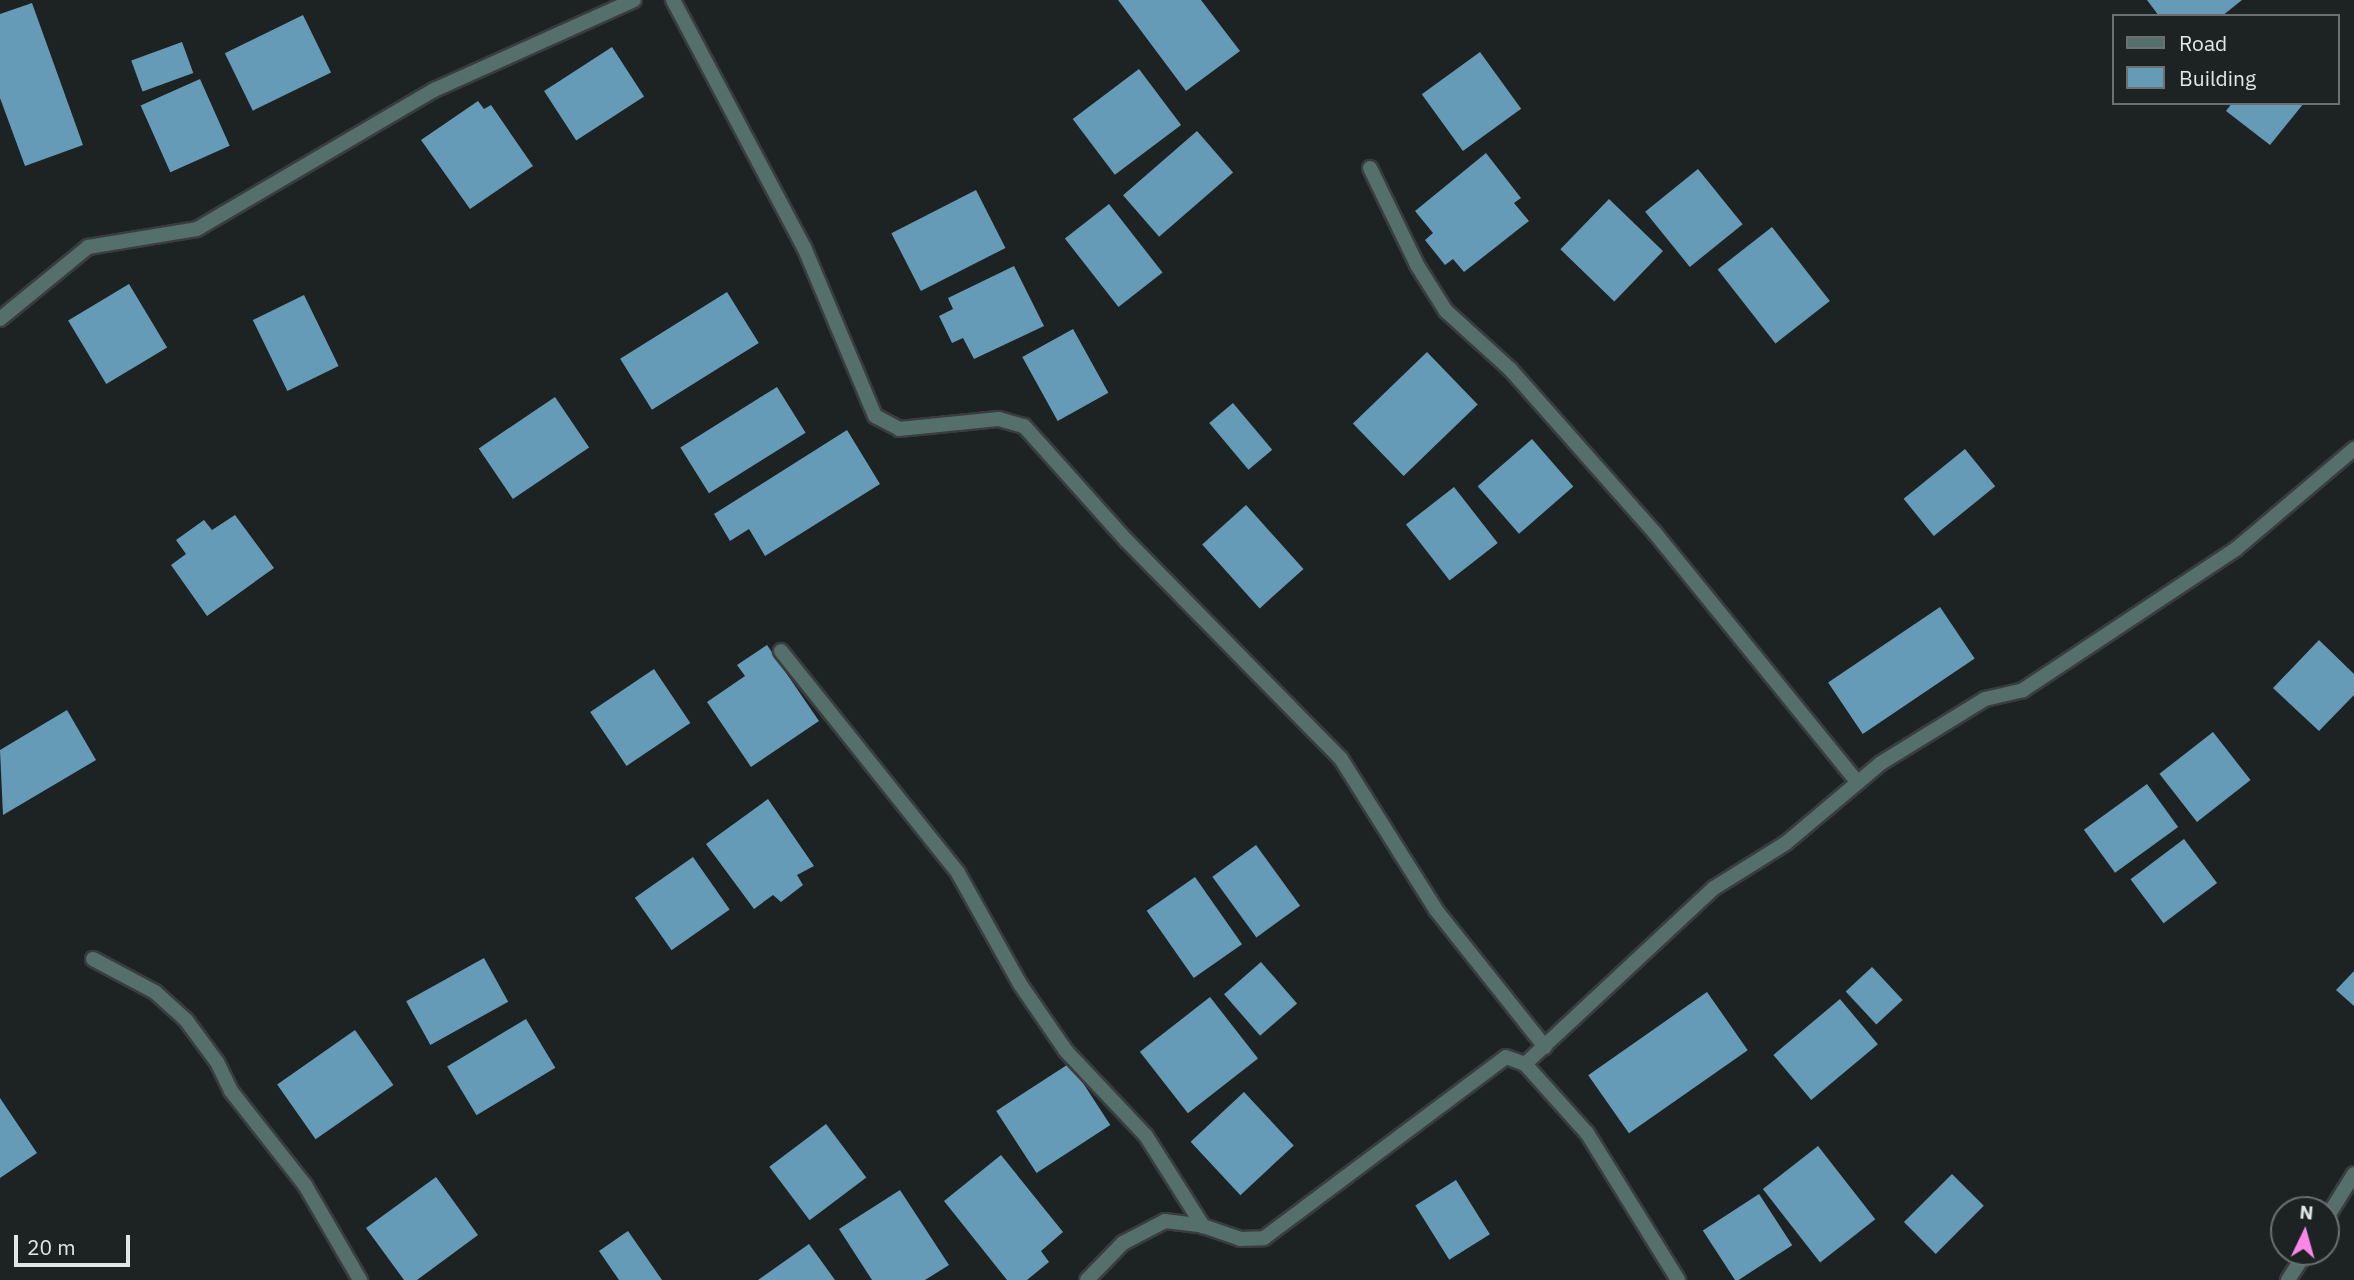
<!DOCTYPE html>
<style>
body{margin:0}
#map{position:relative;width:2354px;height:1280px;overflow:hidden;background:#1d2222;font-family:"IBM Plex Sans",sans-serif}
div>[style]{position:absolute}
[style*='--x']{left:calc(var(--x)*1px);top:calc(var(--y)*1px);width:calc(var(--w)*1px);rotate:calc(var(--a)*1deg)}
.building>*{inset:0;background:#669bb8;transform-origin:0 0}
.roads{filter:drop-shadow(2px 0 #393d3d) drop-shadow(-2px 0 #393d3d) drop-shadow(0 2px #393d3d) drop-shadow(0 -2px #393d3d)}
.minor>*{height:14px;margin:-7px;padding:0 7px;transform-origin:7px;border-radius:7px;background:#556f6b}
span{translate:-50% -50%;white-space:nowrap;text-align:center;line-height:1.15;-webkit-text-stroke:7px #1d2222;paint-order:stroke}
.legend{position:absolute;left:2112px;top:14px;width:228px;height:91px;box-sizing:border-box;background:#1d2222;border:2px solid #6c7070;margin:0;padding:9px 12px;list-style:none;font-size:21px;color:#e3e6e6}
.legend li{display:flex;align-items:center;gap:14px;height:35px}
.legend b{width:35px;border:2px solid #6c7070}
.north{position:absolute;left:2270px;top:1196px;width:70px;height:70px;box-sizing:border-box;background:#1d2222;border:2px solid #6c7070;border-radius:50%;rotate:5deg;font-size:19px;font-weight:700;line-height:28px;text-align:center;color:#e3e6e6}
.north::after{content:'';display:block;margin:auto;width:24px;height:32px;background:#fa87e7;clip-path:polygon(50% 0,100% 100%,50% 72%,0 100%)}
.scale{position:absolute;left:14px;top:1235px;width:116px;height:32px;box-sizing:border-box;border:4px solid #e3e6e6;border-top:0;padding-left:9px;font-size:21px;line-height:24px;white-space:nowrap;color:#e3e6e6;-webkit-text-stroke:5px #1d2222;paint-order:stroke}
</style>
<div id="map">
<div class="building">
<i style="clip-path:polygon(1118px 0,1201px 0,1240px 51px,1186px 91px)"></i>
<i style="clip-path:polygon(2147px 0,2242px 0,2222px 16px,2159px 16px)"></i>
<i style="clip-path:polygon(32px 3px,83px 145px,25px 166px,0 98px,0 14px)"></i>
<i style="left:303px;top:15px;width:64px;height:87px;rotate:64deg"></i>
<i style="left:182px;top:42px;width:33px;height:54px;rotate:70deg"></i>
<i style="left:612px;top:47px;width:59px;height:81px;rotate:57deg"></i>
<i style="left:1480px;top:52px;width:70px;height:72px;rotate:54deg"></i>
<i style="left:1139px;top:69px;width:70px;height:83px;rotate:53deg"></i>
<i style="left:200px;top:79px;width:73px;height:65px;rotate:66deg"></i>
<i style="clip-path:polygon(478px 101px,484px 109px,491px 105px,533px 166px,470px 209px,421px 140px)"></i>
<i style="clip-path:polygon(2232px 103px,2304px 103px,2270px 145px,2226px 111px)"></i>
<i style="left:1197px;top:131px;width:55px;height:98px;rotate:49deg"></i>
<i style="clip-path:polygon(1486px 153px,1521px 198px,1514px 203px,1529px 221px,1464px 272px,1453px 259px,1445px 265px,1425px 240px,1433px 233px,1415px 211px)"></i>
<i style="left:1698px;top:169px;width:71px;height:68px;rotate:51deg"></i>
<i style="left:976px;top:190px;width:65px;height:95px;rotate:63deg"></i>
<i style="left:1609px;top:199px;width:75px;height:70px;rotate:44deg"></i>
<i style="left:1109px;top:204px;width:87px;height:56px;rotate:52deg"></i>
<i style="left:1772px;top:227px;width:94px;height:69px;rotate:52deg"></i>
<i style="clip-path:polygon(1014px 266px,1044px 326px,974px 359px,963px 338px,952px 343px,939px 316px,953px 309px,948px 298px)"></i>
<i style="left:129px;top:284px;width:74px;height:71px;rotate:59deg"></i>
<i style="left:727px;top:292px;width:60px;height:126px;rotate:58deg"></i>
<i style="left:304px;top:295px;width:79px;height:57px;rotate:64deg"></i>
<i style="left:1073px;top:329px;width:73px;height:58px;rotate:61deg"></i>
<i style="left:1427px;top:352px;width:73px;height:103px;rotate:46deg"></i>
<i style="left:777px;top:387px;width:54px;height:114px;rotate:58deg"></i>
<i style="left:555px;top:397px;width:61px;height:92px;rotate:56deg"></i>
<i style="left:1233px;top:403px;width:61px;height:31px;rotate:50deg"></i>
<i style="clip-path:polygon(847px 430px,880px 484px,765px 556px,749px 529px,730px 541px,714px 514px)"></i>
<i style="left:1532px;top:439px;width:63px;height:72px;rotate:49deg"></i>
<i style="left:1965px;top:449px;width:48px;height:79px;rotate:51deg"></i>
<i style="left:1454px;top:487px;width:71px;height:61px;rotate:52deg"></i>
<i style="left:1246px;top:505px;width:86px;height:59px;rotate:48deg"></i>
<i style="clip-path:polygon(235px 515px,274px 568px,207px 616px,171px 565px,186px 554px,176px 540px,204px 520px,212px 530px)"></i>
<i style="left:1940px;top:607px;width:62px;height:135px;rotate:56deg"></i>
<i style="clip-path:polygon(2319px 640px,2354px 674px,2354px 695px,2319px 731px,2273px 688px)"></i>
<i style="clip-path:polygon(767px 645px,819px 721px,751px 767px,707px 702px,745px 676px,737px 665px)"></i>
<i style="left:654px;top:669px;width:65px;height:77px;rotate:56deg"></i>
<i style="clip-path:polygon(67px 710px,96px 760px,3px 815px,0 750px)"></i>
<i style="left:2213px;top:732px;width:61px;height:68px;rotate:52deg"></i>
<i style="left:2147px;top:784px;width:53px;height:78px;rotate:54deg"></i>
<i style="clip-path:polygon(768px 799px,814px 866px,797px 875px,803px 885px,781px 902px,773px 895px,754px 909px,706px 844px)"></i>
<i style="left:2184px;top:839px;width:55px;height:67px;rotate:53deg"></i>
<i style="left:1256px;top:845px;width:75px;height:54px;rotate:54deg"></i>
<i style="left:693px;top:857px;width:64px;height:71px;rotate:55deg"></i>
<i style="left:1195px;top:877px;width:82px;height:59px;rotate:55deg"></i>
<i style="left:484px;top:958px;width:50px;height:89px;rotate:61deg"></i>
<i style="left:1261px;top:962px;width:55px;height:49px;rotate:49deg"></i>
<i style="left:1872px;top:967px;width:45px;height:36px;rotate:47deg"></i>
<i style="clip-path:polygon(2354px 971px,2354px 1006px,2336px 990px)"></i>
<i style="left:1707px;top:992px;width:71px;height:145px;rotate:55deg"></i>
<i style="left:1210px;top:997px;width:78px;height:89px;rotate:52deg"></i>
<i style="left:1840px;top:999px;width:59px;height:87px;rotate:50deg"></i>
<i style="left:526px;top:1019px;width:57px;height:92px;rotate:59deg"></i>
<i style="left:355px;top:1030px;width:67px;height:95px;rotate:55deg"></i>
<i style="left:1070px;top:1063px;width:74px;height:88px;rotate:57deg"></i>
<i style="left:1244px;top:1092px;width:73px;height:73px;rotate:47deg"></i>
<i style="clip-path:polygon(0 1098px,37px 1153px,0 1178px)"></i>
<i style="left:826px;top:1124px;width:67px;height:71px;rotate:53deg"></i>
<i style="left:1818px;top:1146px;width:93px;height:70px;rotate:52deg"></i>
<i style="clip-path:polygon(1001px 1155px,1063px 1232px,1041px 1251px,1049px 1262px,1027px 1280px,1007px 1280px,944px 1201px)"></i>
<i style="left:1952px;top:1174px;width:45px;height:68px;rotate:45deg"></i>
<i style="clip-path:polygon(436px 1177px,478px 1235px,417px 1280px,404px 1280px,366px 1228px)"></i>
<i style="left:1456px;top:1180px;width:64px;height:48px;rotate:58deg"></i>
<i style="clip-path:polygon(900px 1190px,949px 1265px,925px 1280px,872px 1280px,839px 1229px)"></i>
<i style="left:1759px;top:1194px;width:61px;height:67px;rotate:57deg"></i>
<i style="clip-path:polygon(628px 1231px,662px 1280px,619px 1280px,599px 1251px)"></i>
<i style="clip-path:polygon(809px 1244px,835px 1280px,758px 1280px)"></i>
</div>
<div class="roads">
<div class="minor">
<i style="--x:673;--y:0;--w:280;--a:62.1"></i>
<i style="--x:804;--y:247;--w:183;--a:67.2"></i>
<i style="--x:875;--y:416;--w:27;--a:28"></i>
<i style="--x:899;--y:429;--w:100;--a:-5.7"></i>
<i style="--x:999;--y:419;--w:26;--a:16"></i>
<i style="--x:1024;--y:426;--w:154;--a:48.2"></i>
<i style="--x:1127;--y:541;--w:305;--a:45.5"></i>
<i style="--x:1341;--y:759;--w:178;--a:57.8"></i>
<i style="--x:1436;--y:910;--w:175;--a:51.5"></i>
<i style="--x:1370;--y:168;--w:108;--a:64.1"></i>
<i style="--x:1417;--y:265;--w:54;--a:57.8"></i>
<i style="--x:1446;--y:311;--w:86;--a:42.2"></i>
<i style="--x:1510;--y:369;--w:219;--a:48.5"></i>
<i style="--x:1655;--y:533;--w:321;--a:50.9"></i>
<i style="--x:0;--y:319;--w:114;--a:-39.3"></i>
<i style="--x:88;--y:247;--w:110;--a:-9.4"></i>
<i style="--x:197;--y:229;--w:275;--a:-30.4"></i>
<i style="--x:434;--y:90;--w:219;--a:-24.2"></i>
<i style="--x:781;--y:651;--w:284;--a:51.4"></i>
<i style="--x:958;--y:873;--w:127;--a:60.8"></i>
<i style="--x:1020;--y:984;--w:81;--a:55.5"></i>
<i style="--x:1066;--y:1051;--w:117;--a:46.7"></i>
<i style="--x:1146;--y:1136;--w:107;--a:57.7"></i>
<i style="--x:93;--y:959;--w:70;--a:28"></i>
<i style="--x:155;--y:992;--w:42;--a:42.1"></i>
<i style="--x:186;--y:1020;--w:52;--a:53.6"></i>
<i style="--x:217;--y:1062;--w:32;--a:64"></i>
<i style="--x:231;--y:1091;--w:120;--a:51.8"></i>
<i style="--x:305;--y:1185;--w:110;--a:59.9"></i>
<i style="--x:1525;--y:1064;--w:258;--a:-43"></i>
<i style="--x:1714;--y:888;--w:85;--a:-32"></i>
<i style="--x:1786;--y:843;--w:124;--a:-40.1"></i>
<i style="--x:1881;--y:763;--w:122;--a:-31.6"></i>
<i style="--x:1985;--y:699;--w:39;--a:-13"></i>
<i style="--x:2023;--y:690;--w:255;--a:-33.5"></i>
<i style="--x:2236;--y:549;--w:155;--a:-40.3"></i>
<i style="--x:2326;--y:1219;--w:53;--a:-58.1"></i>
<i style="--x:1087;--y:1280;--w:52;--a:-45.8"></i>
<i style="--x:1123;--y:1243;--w:47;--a:-27.6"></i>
<i style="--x:1165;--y:1221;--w:38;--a:7"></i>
<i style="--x:1203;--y:1226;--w:39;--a:19"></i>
<i style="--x:1240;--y:1239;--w:24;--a:-2"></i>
<i style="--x:1264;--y:1238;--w:302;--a:-36.8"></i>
<i style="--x:1506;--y:1057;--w:20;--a:20"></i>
<i style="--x:1525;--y:1064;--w:93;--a:48.1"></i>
<i style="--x:1587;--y:1133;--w:173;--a:58.2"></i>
<i style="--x:2288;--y:1280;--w:33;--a:-57"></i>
</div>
</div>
<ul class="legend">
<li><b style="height:9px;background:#556f6b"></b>Road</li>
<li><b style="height:19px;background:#669bb8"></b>Building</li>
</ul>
<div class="north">N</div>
<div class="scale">20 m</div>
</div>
